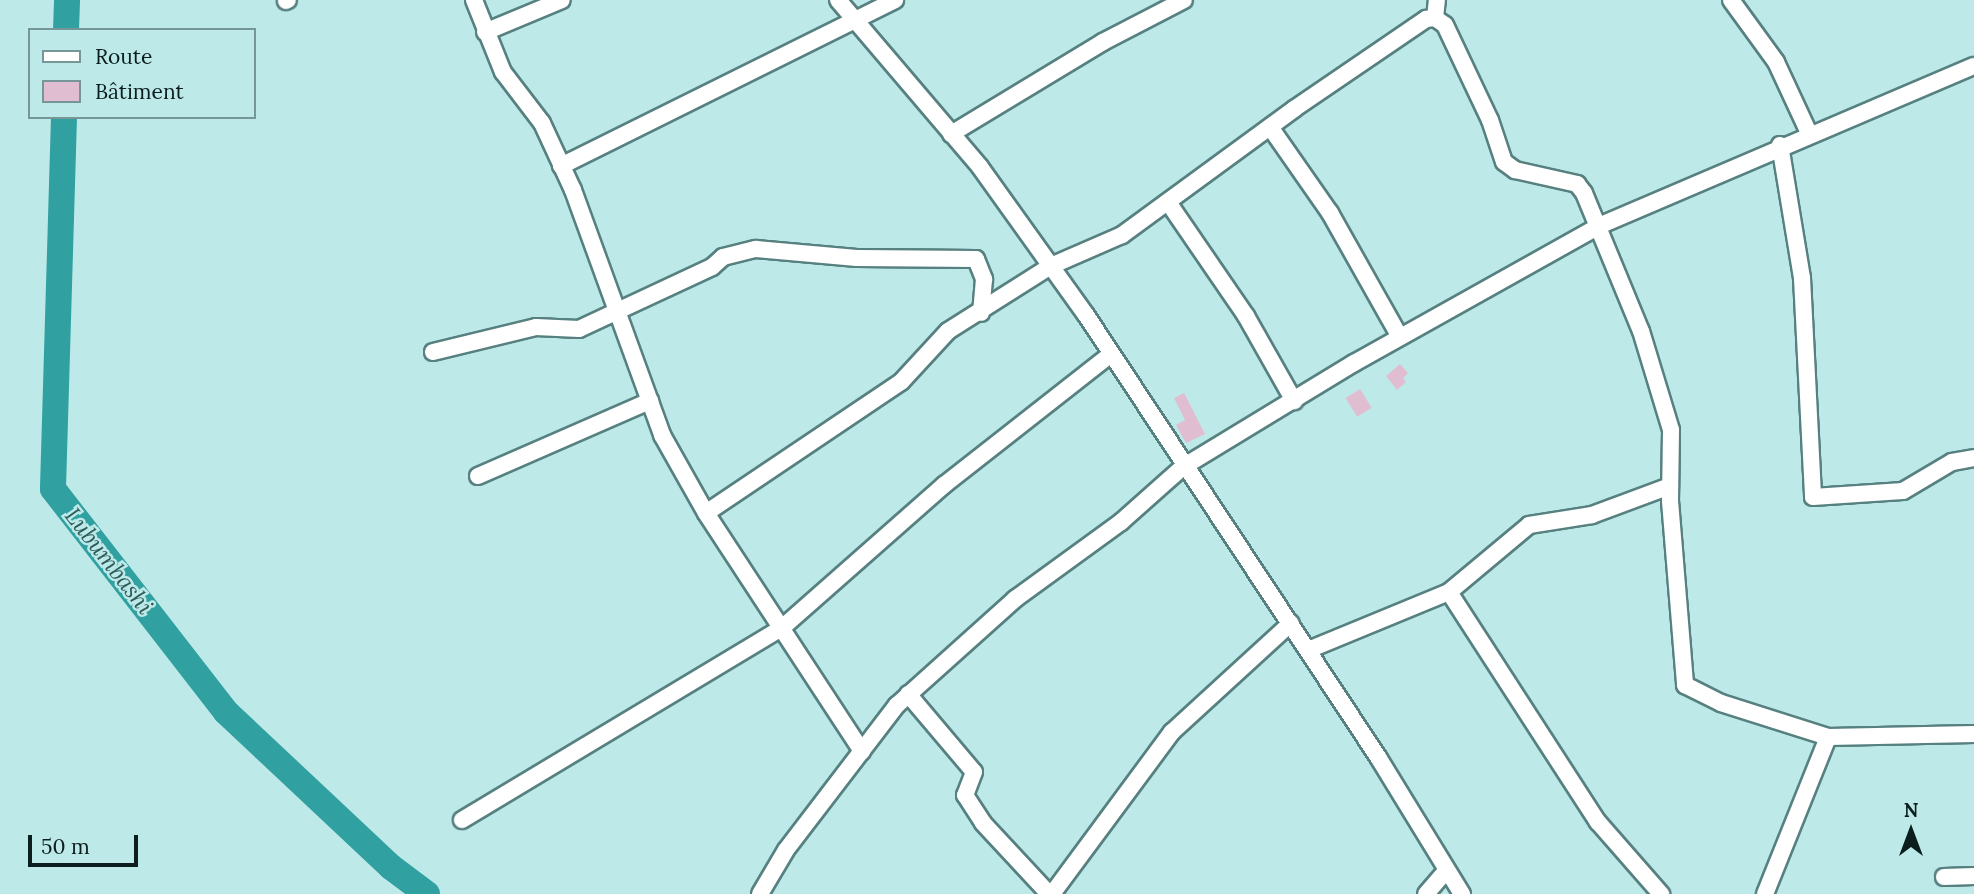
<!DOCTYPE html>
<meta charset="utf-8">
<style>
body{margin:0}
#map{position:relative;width:1974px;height:894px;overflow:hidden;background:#bde9e8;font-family:Lora,serif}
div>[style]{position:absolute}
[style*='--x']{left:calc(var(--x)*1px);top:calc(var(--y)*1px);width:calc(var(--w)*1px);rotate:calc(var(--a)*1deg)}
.river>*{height:26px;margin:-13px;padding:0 13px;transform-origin:13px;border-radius:13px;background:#30a0a0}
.building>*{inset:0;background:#e0bdd0;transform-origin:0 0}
.roads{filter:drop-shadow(2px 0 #578080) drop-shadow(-2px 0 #578080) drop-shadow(0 2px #578080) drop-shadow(0 -2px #578080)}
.street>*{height:16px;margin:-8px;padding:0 8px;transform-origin:8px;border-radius:8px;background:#fff}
span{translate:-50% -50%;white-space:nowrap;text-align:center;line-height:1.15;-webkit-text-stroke:5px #bde9e8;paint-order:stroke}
.water-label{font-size:23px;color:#2d5c5b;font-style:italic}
.legend{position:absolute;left:28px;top:28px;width:228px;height:91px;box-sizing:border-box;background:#bde9e8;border:2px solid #769797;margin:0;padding:9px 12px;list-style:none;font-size:21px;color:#0c1d1d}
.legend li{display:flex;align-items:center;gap:14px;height:35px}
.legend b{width:35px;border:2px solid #769797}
.north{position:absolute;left:1876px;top:796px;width:70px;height:70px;-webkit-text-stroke:5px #bde9e8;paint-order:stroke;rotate:0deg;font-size:19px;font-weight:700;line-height:28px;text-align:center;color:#0c1d1d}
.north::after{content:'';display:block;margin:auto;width:24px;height:32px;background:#0c1d1d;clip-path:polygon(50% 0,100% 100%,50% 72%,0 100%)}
.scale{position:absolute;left:28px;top:835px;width:110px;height:32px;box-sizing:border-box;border:4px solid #0c1d1d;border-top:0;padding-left:9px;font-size:21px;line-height:24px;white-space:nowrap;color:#0c1d1d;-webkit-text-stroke:5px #bde9e8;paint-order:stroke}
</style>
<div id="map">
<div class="river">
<i style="--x:66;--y:30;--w:30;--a:-88"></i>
<i style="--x:64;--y:117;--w:372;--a:91.7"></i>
<i style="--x:53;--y:489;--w:282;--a:52.2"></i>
<i style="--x:226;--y:712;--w:226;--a:43.2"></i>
<i style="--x:391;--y:867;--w:45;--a:36.9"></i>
</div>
<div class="building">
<i style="clip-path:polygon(1400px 364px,1408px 373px,1403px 378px,1406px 382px,1397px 390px,1386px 376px)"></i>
<i style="left:1360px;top:389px;width:22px;height:17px;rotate:58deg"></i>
<i style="clip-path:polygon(1184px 393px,1205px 434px,1186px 443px,1176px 425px,1185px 420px,1174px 398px)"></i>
</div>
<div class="roads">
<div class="street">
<i style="--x:474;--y:0;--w:78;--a:68.1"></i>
<i style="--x:503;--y:72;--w:64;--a:52.6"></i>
<i style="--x:542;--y:123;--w:74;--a:65.2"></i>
<i style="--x:573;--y:190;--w:261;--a:70"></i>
<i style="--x:662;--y:435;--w:90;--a:60.6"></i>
<i style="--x:706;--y:513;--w:285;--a:56.8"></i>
<i style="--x:838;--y:0;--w:219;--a:49.6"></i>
<i style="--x:980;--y:167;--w:182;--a:54.4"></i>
<i style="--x:1086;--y:315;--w:530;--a:56.55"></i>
<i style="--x:1378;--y:757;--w:161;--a:58.5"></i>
<i style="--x:1731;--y:0;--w:77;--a:54"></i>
<i style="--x:1776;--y:62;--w:78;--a:65.1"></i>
<i style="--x:286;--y:1;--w:2;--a:-27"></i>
<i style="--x:1435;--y:18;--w:18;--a:-84"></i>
<i style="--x:485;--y:32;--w:83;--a:-22.6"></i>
<i style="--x:1270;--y:127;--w:105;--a:55.1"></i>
<i style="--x:1330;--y:213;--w:142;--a:60.6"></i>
<i style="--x:951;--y:134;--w:178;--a:-31.2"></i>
<i style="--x:1103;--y:42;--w:91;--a:-27.4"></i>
<i style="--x:1780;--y:145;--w:135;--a:80.6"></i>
<i style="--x:1802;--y:278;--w:219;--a:87.1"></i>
<i style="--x:1813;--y:497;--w:90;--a:-3.8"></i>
<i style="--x:1903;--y:491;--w:57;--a:-30.6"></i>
<i style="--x:1952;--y:462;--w:22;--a:-10"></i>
<i style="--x:561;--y:166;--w:373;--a:-26.4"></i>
<i style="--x:1168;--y:202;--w:138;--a:55.6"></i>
<i style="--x:1246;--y:316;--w:98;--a:60.5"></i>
<i style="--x:433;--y:352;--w:106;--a:-13.6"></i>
<i style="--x:536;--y:327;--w:43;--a:2.7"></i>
<i style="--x:579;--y:329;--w:147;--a:-25"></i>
<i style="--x:712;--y:267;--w:15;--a:-42"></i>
<i style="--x:723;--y:257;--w:34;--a:-14"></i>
<i style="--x:756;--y:249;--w:101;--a:5.1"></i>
<i style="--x:857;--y:258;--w:119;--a:0.5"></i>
<i style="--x:976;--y:259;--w:22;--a:68"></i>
<i style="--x:984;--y:279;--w:34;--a:95"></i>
<i style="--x:478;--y:476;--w:188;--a:-23.6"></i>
<i style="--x:706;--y:513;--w:235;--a:-33.9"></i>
<i style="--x:901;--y:382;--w:69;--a:-47.3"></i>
<i style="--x:948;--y:331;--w:122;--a:-32.3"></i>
<i style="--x:1051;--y:266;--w:77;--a:-23.6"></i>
<i style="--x:1122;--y:235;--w:213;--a:-36.2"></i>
<i style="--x:1294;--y:109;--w:160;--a:-34.3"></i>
<i style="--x:1426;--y:19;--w:9;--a:-6"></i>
<i style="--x:1435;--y:18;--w:12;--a:35"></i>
<i style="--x:1445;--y:25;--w:105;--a:64.7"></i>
<i style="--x:1490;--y:120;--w:44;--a:71.6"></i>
<i style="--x:1504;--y:162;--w:14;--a:36"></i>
<i style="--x:1515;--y:170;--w:64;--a:12.7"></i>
<i style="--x:1577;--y:184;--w:11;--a:52"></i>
<i style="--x:1584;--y:193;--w:149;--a:67.6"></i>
<i style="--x:1641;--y:331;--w:103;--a:73.1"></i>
<i style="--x:1671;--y:430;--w:71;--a:90.8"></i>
<i style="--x:1670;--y:501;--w:185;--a:85.3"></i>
<i style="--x:1685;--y:685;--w:40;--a:26.6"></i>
<i style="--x:1721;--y:703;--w:112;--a:17.6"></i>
<i style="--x:1828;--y:737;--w:146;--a:-1.2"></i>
<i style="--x:1449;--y:592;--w:104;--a:-39.9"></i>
<i style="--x:1529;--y:525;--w:64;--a:-9"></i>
<i style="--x:1592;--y:515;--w:83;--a:-20.4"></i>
<i style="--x:1308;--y:650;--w:152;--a:-22.4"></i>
<i style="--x:1449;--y:592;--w:274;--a:57.1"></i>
<i style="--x:1598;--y:822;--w:96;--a:48.8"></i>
<i style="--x:908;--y:694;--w:102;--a:49.8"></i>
<i style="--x:974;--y:772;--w:25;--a:111"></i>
<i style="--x:965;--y:795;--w:33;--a:57"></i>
<i style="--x:983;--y:823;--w:97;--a:47.1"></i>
<i style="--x:462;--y:820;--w:375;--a:-31"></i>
<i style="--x:783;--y:627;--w:215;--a:-41.4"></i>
<i style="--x:944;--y:485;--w:212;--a:-38.1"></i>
<i style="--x:1944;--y:877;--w:30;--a:-2"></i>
<i style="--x:760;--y:894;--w:51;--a:-59.4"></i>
<i style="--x:786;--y:850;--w:183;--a:-52.6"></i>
<i style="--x:897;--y:705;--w:159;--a:-41.9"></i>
<i style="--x:1015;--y:599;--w:131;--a:-36"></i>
<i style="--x:1121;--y:522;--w:83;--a:-41.6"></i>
<i style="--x:1183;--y:467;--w:200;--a:-31.3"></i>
<i style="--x:1354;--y:363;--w:283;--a:-29.2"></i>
<i style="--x:1601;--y:225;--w:405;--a:-23.1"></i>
<i style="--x:1052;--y:894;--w:202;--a:-53.5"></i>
<i style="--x:1172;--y:732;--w:161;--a:-42.5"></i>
<i style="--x:1426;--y:894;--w:30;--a:-49"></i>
<i style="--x:1765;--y:894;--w:169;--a:-68.1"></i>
</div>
</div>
<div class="water-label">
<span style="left:109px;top:561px;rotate:52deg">Lubumbashi</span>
</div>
<ul class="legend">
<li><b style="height:9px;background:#fff"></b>Route</li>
<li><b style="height:19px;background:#e0bdd0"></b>Bâtiment</li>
</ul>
<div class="north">N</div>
<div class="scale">50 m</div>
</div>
